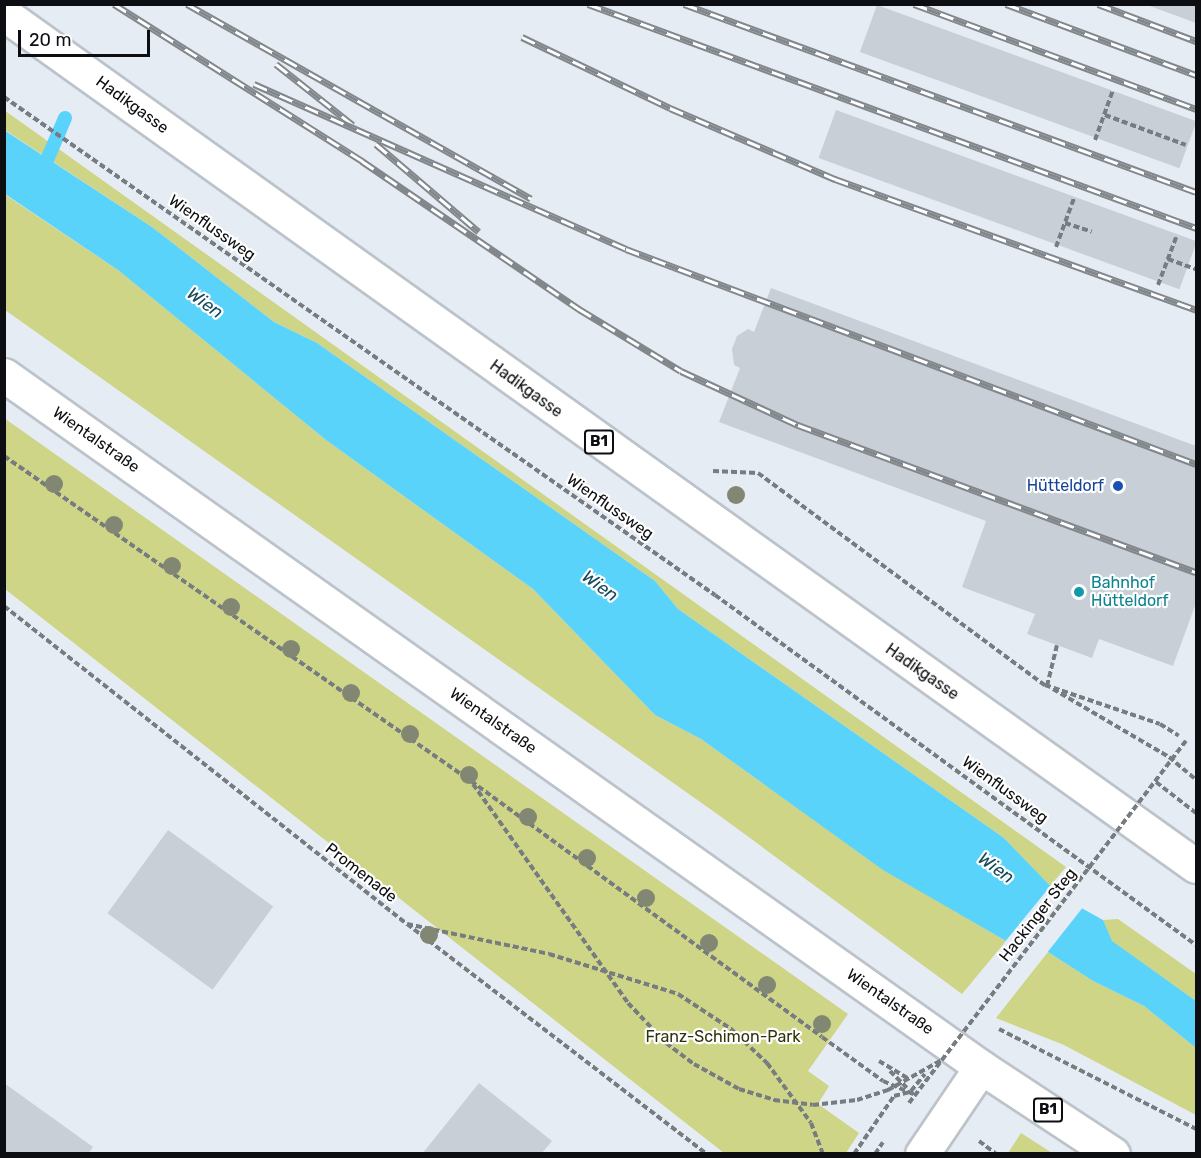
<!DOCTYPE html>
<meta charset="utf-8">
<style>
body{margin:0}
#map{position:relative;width:1201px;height:1158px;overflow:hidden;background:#e5ecf3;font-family:Rubik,sans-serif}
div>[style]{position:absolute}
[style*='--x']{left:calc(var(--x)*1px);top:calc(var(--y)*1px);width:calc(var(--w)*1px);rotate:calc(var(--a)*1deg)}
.green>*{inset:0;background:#ced586}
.water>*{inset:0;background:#5ad3fb}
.pier>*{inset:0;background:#e5ecf3}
.stream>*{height:14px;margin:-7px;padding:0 7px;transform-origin:7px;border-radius:7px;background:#5ad3fb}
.building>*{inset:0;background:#c8cfd6;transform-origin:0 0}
.path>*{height:4px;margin-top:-2px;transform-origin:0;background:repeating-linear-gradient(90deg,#777c81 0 6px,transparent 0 9px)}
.roads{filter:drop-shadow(2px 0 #bcc3ca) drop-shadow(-2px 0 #bcc3ca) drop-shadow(0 2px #bcc3ca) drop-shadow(0 -2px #bcc3ca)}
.street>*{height:33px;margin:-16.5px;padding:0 16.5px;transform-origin:16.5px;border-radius:16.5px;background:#fff}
.primary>*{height:33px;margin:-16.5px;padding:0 16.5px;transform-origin:16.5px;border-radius:16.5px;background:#fff}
.rail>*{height:7px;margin-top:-3.5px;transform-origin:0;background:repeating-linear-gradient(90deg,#fff 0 14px,#82878c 0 28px);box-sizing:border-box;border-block:2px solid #82878c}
.path-bridge>*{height:4px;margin-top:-2px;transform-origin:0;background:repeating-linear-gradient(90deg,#777c81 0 6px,transparent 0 9px)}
.trees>*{width:18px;height:18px;margin:-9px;border-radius:50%;background:#828773}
.dots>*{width:16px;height:16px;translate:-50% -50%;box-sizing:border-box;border:3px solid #fff;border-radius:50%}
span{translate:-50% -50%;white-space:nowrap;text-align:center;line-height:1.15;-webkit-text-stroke:4.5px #fff;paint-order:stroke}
.shield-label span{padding:2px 4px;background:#fff;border:2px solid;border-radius:4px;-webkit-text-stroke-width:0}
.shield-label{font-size:15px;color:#0c0e11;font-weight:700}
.street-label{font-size:16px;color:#0c0e11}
.transit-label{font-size:16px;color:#164399}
.right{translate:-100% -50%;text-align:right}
.culture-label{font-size:16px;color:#0d838f}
.left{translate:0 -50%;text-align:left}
.park-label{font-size:16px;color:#31340b}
.water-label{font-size:18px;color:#174b5c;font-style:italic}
.frame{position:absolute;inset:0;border:6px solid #0c0e11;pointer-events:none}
.scale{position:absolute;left:18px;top:30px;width:132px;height:27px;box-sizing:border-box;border:3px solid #0c0e11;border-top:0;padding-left:8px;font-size:18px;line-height:21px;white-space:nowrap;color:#0c0e11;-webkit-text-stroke:4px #fff;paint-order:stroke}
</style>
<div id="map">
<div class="green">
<i style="clip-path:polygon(4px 110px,1066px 867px,1050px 886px,1004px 838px,678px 609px,655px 581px,317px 343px,274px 322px,152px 227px,5px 130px)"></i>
<i style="clip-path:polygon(4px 194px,118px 270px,326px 440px,533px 589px,655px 715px,701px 739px,881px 868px,1006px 941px,962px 994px,720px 816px,5px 310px)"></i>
<i style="clip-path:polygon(4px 418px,848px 1014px,808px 1071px,829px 1086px,818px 1104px,859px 1133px,846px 1153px,724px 1153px,5px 589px)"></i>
<i style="clip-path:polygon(1118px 919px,1196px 974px,1196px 1001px,1111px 941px,1103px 920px)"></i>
<i style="clip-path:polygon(1048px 952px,1093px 981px,1144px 1006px,1196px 1048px,1196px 1115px,1064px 1045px,996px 1018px)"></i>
<i style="clip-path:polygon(1021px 1133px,1052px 1153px,1008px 1153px)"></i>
</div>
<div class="water">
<i style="clip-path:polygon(4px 130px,152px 227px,274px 322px,317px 343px,655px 581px,678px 609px,1004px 838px,1060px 896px,1103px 920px,1112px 941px,1196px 1001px,1196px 1048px,1144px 1006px,1093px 981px,1048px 952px,1006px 941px,883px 870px,701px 739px,655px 715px,533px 589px,326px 440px,118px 270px,5px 194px)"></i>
</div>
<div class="pier">
<i style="clip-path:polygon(1052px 884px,1084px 906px,1046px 954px,1004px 943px)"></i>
</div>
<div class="stream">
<i style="--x:41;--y:174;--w:61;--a:-66.8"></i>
</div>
<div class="building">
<i style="clip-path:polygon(1147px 4px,1196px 4px,1196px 23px,1147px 5px)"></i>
<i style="left:877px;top:5px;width:340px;height:50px;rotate:20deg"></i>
<i style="left:836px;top:110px;width:384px;height:51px;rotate:20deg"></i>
<i style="clip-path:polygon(771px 288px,1196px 446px,1196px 603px,1173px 666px,1099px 639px,1092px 658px,1027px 634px,1035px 614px,962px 587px,986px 521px,719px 422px,740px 368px,734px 365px,732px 349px,737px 336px,748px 329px,754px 332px)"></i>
<i style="left:168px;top:830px;width:130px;height:103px;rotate:36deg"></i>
<i style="clip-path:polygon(4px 1083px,93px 1147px,88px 1154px,4px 1154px)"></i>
<i style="clip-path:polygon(479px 1083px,552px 1141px,541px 1154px,422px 1154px)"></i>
</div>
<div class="path">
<i style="--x:4;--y:97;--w:868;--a:35.01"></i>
<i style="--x:715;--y:595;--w:595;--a:36.04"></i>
<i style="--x:1105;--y:115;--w:86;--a:20.3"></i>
<i style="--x:1095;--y:140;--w:53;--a:-70.2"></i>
<i style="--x:1065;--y:223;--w:28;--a:18"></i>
<i style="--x:1056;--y:247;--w:52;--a:-69.8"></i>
<i style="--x:1168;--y:259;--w:30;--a:20"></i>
<i style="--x:1158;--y:285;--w:53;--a:-69.2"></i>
<i style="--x:4;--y:456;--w:569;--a:34.84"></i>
<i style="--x:471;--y:781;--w:434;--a:36.1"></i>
<i style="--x:822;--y:1037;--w:75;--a:35.8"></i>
<i style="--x:883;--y:1081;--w:34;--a:23"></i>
<i style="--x:713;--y:471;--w:45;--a:2.5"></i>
<i style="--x:758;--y:473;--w:357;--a:36.5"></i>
<i style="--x:1045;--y:685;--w:121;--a:18.7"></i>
<i style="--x:1160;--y:724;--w:22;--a:32"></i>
<i style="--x:4;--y:606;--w:513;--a:38.28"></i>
<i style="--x:407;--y:924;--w:378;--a:37.5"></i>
<i style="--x:1047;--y:686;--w:42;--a:-76.3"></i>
<i style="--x:1053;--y:689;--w:134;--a:30.4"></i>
<i style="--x:1169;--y:757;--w:35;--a:40"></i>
<i style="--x:1156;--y:782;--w:51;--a:37.8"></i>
<i style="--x:473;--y:784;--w:268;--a:54.7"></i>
<i style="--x:407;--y:924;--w:145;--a:11.9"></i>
<i style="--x:549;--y:954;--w:135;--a:17.2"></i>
<i style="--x:678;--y:994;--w:64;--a:33.4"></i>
<i style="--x:731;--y:1029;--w:50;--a:43.4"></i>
<i style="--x:767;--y:1063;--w:74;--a:53.7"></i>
<i style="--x:811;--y:1123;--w:33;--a:69"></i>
<i style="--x:999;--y:1029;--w:221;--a:26.9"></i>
<i style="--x:879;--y:1061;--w:35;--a:31"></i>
<i style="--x:890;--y:1071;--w:25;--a:45"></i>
<i style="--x:911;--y:1091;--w:22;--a:-51"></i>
<i style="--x:979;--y:1141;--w:21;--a:37"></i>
<i style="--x:854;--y:1154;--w:70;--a:-55.4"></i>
<i style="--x:894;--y:1096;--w:16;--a:-14"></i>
<i style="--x:875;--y:1154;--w:14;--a:-56"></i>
</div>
<div class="roads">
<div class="street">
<i style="--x:922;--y:1154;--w:105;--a:-55.9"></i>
</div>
<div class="primary">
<i style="--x:4;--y:14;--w:1465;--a:35.56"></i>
<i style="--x:4;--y:375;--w:1197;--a:35.31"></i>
<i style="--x:981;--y:1067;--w:158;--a:33.4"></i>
</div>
</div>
<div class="rail">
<i style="--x:114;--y:4;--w:294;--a:32.3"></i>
<i style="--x:362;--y:161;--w:263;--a:34.3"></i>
<i style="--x:579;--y:309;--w:119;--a:31.3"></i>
<i style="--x:681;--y:371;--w:129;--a:24.8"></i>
<i style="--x:798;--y:425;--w:424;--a:20.3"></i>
<i style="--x:187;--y:4;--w:395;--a:29.5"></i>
<i style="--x:588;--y:4;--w:648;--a:20.22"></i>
<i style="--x:684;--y:4;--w:545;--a:20.16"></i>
<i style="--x:914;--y:4;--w:301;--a:20.4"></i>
<i style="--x:1006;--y:4;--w:203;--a:20.5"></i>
<i style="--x:1098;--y:4;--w:105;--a:20.7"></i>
<i style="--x:522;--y:37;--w:164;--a:25.6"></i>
<i style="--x:670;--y:108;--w:180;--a:23.3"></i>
<i style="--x:835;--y:179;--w:384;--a:19.9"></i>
<i style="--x:276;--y:64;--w:98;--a:38.4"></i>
<i style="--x:254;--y:84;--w:407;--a:23.9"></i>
<i style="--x:626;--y:249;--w:609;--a:20.67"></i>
<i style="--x:376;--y:144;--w:135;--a:40.5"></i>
</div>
<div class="path-bridge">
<i style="--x:628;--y:1003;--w:55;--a:46.5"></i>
<i style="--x:666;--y:1043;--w:35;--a:37"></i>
<i style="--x:694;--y:1064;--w:51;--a:29.1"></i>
<i style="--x:739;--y:1089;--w:37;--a:17"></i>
<i style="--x:774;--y:1100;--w:39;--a:7"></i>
<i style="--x:813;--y:1105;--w:44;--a:-6.5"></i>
<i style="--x:857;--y:1100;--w:33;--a:-18"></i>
<i style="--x:888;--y:1090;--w:62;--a:-29.1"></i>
<i style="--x:909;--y:1103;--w:456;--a:-52.6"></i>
</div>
<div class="trees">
<i style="left:54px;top:484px"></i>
<i style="left:736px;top:495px"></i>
<i style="left:114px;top:525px"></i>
<i style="left:172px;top:566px"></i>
<i style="left:231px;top:607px"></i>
<i style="left:291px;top:649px"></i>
<i style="left:351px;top:693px"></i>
<i style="left:410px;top:734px"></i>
<i style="left:469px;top:775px"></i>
<i style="left:528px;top:817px"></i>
<i style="left:587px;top:858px"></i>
<i style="left:646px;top:898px"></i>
<i style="left:429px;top:935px"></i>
<i style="left:709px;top:943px"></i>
<i style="left:767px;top:985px"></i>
<i style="left:822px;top:1024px"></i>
</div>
<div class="dots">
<i style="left:1118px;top:486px;background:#1a4fb4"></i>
<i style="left:1079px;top:592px;background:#0f9aa8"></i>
</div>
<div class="shield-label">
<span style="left:599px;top:442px">B1</span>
<span style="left:1048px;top:1110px">B1</span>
</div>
<div class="street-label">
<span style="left:132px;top:105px;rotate:36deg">Hadikgasse</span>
<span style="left:212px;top:228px;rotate:35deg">Wienflussweg</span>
<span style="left:526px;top:389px;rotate:36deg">Hadikgasse</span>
<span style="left:96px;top:440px;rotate:35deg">Wientalstraße</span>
<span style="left:610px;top:507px;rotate:35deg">Wienflussweg</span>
<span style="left:922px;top:672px;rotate:35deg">Hadikgasse</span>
<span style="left:493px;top:721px;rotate:35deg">Wientalstraße</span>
<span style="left:1005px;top:790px;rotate:36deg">Wienflussweg</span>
<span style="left:361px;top:873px;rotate:38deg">Promenade</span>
<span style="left:1038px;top:915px;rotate:-52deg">Hackinger Steg</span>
<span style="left:890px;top:1002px;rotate:35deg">Wientalstraße</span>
</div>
<div class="transit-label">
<span class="right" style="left:1104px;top:486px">Hütteldorf</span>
</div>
<div class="culture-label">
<span class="left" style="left:1091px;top:592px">Bahnhof<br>Hütteldorf</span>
</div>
<div class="park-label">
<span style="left:723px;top:1037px">Franz-Schimon-Park</span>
</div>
<div class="water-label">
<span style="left:205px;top:303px;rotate:36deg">Wien</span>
<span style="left:600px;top:586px;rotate:36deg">Wien</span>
<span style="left:996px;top:868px;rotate:36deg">Wien</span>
</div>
<div class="frame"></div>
<div class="scale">20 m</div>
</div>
